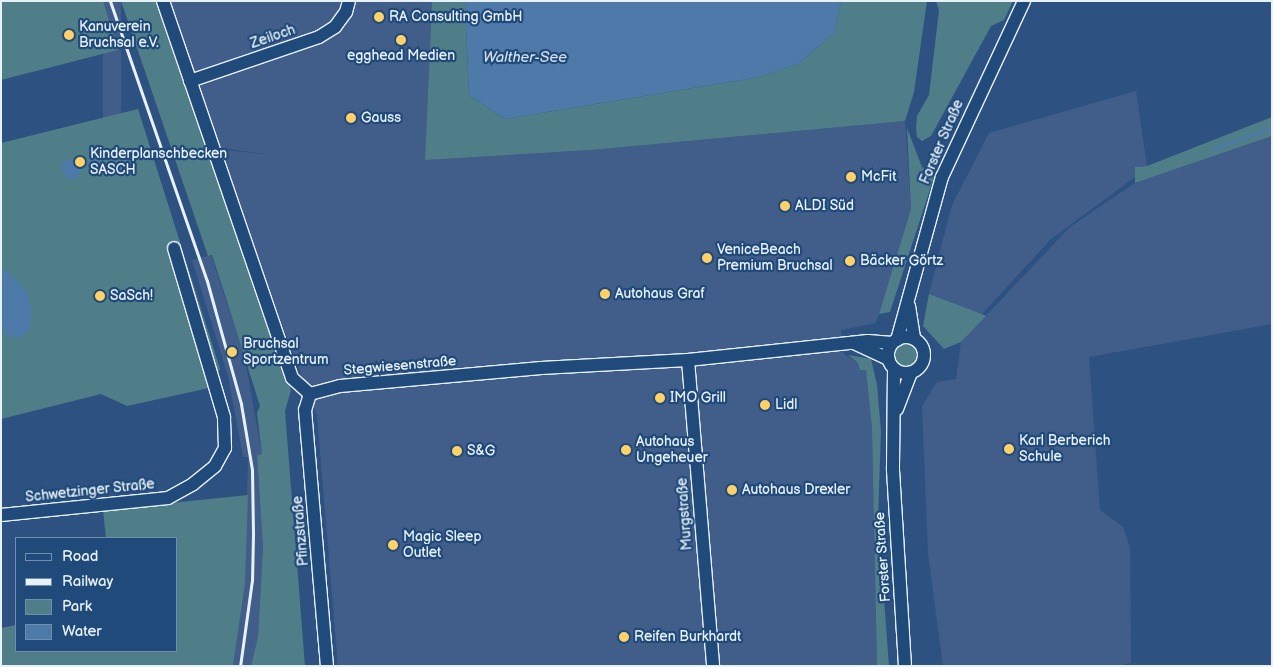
<!DOCTYPE html>
<meta charset="utf-8">
<style>
body{margin:0}
#map{position:relative;width:1273px;height:667px;overflow:hidden;background:#2d5281;font-family:"Balsamiq Sans",sans-serif}
div>[style]{position:absolute}
[style*='--x']{left:calc(var(--x)*1px);top:calc(var(--y)*1px);width:calc(var(--w)*1px);rotate:calc(var(--a)*1deg)}
.built>*{inset:0;background:#415e8b;transform-origin:0 0}
.green>*{inset:0;background:#4f7e89}
.round{border-radius:50%}
.water>*{inset:0;background:#4d7aa9}
.stream>*{height:3px;margin:-1.5px;padding:0 1.5px;transform-origin:1.5px;border-radius:1.5px;background:#4d7aa9}
.roads{filter:drop-shadow(1px 0 #e8f1f8) drop-shadow(-1px 0 #e8f1f8) drop-shadow(0 1px #e8f1f8) drop-shadow(0 -1px #e8f1f8)}
.minor>*{height:12px;margin:-6px;padding:0 6px;transform-origin:6px;border-radius:6px;background:#1f4a7a}
.minor>.ring{margin:-6px;padding:0;box-sizing:content-box;background:none;border:12px solid #1f4a7a;border-radius:50%}
.rail>*{height:3px;margin:-1.5px;padding:0 1.5px;transform-origin:1.5px;border-radius:1.5px;background:#e8f1f8}
.dots>*{width:14px;height:14px;translate:-50% -50%;box-sizing:border-box;border:2px solid #1f4a7a;border-radius:50%}
span{translate:-50% -50%;white-space:nowrap;text-align:center;line-height:1.15;-webkit-text-stroke:4.5px #1f4a7a;paint-order:stroke}
.poi-label{font-size:14px;color:#e8f1f8}
.left{translate:0 -50%;text-align:left}
.street-label{font-size:14px;color:#e8f1f8}
.water-label{font-size:15px;color:#d1dfec;font-style:italic}
.frame{position:absolute;inset:0;border:2px solid #e8f1f8;pointer-events:none}
.legend{position:absolute;left:15px;top:537px;width:162px;height:115px;box-sizing:border-box;background:#1f4a7a;border:1px solid #6f8dac;margin:0;padding:6px 9px;list-style:none;font-size:15px;color:#e8f1f8}
.legend li{display:flex;align-items:center;gap:10px;height:25px}
.legend b{width:25px;border:1px solid #6f8dac}
</style>
<div id="map">
<div class="built">
<i style="left:103px;top:1px;width:18px;height:259px"></i>
<i style="clip-path:polygon(160px 1px,432px 1px,425px 160px,591px 150px,905px 121px,911px 209px,896px 261px,876px 323px,841px 330px,844px 354px,858px 363px,860px 370px,866px 370px,872px 429px,877px 666px,338px 666px,317px 415px,214px 149px,272px 155px,214px 147px)"></i>
<i style="clip-path:polygon(1136px 91px,1147px 166px,1135px 167px,1135px 177px,1051px 239px,982px 314px,929px 294px,952px 205px,989px 133px)"></i>
<i style="clip-path:polygon(1272px 136px,1272px 324px,1089px 357px,1100px 510px,1123px 527px,1130px 547px,1131px 663px,1117px 666px,943px 666px,928px 553px,922px 406px,937px 382px,956px 379px,961px 342px,1070px 227px,1135px 183px)"></i>
<i style="clip-path:polygon(211px 255px,244px 354px,262px 454px,257px 455px,263px 547px,258px 636px,251px 666px,233px 666px,245px 584px,248px 457px,243px 457px,228px 376px,192px 260px)"></i>
</div>
<div class="green">
<i style="clip-path:polygon(1px 1px,103px 1px,118px 50px,1px 80px)"></i>
<i style="clip-path:polygon(121px 1px,158px 1px,291px 390px,285px 411px,305px 666px,251px 666px,258px 636px,263px 547px,257px 455px,262px 454px,257px 413px,260px 406px,226px 298px,212px 255px,208px 256px)"></i>
<i style="clip-path:polygon(432px 1px,465px 1px,469px 95px,505px 119px,759px 77px,798px 64px,834px 33px,841px 1px,927px 1px,914px 92px,905px 121px,591px 150px,425px 160px)"></i>
<i style="clip-path:polygon(936px 1px,1013px 1px,1004px 20px,991px 26px,931px 136px,922px 141px,917px 137px,916px 128px,917px 116px,929px 95px,939px 10px)"></i>
<i style="clip-path:polygon(138px 109px,220px 369px,209px 388px,127px 406px,101px 394px,1px 419px,1px 143px)"></i>
<i style="clip-path:polygon(1272px 117px,1272px 136px,1135px 183px,1135px 167px,1147px 166px)"></i>
<i style="clip-path:polygon(907px 128px,922px 167px,934px 177px,890px 312px,879px 314px,911px 209px)"></i>
<i style="clip-path:polygon(929px 294px,982px 314px,986px 316px,961px 342px,944px 349px,923px 326px)"></i>
<i class="round" style="left:895px;top:344px;width:22px;height:22px"></i>
<i style="clip-path:polygon(848px 355px,871px 359px,877px 385px,881px 431px,878px 519px,889px 666px,877px 666px,872px 429px,866px 370px,860px 370px,858px 363px)"></i>
<i style="clip-path:polygon(248px 495px,245px 584px,233px 666px,1px 666px,1px 628px,16px 625px,16px 651px,176px 651px,176px 538px,106px 538px,103px 510px)"></i>
</div>
<div class="water">
<i style="clip-path:polygon(465px 1px,841px 1px,834px 33px,798px 64px,759px 77px,505px 119px,469px 95px)"></i>
<i style="clip-path:polygon(91px 145px,100px 150px,97px 161px,91px 165px,78px 163px,81px 169px,78px 177px,73px 180px,66px 177px,61px 166px,66px 160px,89px 162px,98px 154px,96px 150px,89px 153px,86px 150px)"></i>
<i style="clip-path:polygon(1px 270px,10px 273px,27px 292px,31px 308px,30px 329px,21px 337px,9px 337px,1px 328px)"></i>
</div>
<div class="stream">
<i style="--x:1214;--y:148;--w:61;--a:-19"></i>
</div>
<div class="roads">
<div class="minor">
<i style="--x:163;--y:1;--w:398;--a:71.1"></i>
<i style="--x:292;--y:378;--w:24;--a:42"></i>
<i style="--x:190;--y:81;--w:136;--a:-18.8"></i>
<i style="--x:319;--y:37;--w:19;--a:-32"></i>
<i style="--x:335;--y:27;--w:19;--a:-54"></i>
<i style="--x:346;--y:12;--w:11;--a:-75"></i>
<i style="--x:909;--y:306;--w:33;--a:81"></i>
<i class="ring" style="left:888px;top:337px;width:24px;height:24px"></i>
<i style="--x:897;--y:340;--w:169;--a:-74.6"></i>
<i style="--x:942;--y:177;--w:194;--a:-65"></i>
<i style="--x:854;--y:343;--w:38;--a:25"></i>
<i style="--x:688;--y:360;--w:307;--a:85.3"></i>
<i style="--x:894;--y:370;--w:100;--a:90.6"></i>
<i style="--x:893;--y:470;--w:196;--a:86.5"></i>
<i style="--x:310;--y:394;--w:31;--a:-15"></i>
<i style="--x:340;--y:386;--w:202;--a:-5.1"></i>
<i style="--x:541;--y:368;--w:147;--a:-3.1"></i>
<i style="--x:688;--y:360;--w:181;--a:-6"></i>
<i style="--x:868;--y:341;--w:24;--a:5"></i>
<i style="--x:310;--y:394;--w:17;--a:107"></i>
<i style="--x:305;--y:410;--w:257;--a:85.1"></i>
<i style="--x:897;--y:409;--w:39;--a:-69"></i>
<i style="--x:1;--y:515;--w:168;--a:-5.8"></i>
<i style="--x:168;--y:498;--w:29;--a:-29"></i>
<i style="--x:193;--y:484;--w:28;--a:-39"></i>
<i style="--x:215;--y:466;--w:21;--a:-61"></i>
<i style="--x:225;--y:448;--w:31;--a:-92"></i>
<i style="--x:224;--y:417;--w:176;--a:-106.5"></i>
</div>
</div>
<div class="rail">
<i style="--x:110;--y:1;--w:296;--a:70.9"></i>
<i style="--x:207;--y:281;--w:128;--a:74.5"></i>
<i style="--x:241;--y:404;--w:67;--a:80.5"></i>
<i style="--x:252;--y:470;--w:64;--a:89.1"></i>
<i style="--x:253;--y:534;--w:46;--a:91.2"></i>
<i style="--x:252;--y:580;--w:87;--a:97.9"></i>
</div>
<div class="dots">
<i style="left:379px;top:17px;background:#ffd166"></i>
<i style="left:69px;top:35px;background:#ffd166"></i>
<i style="left:401px;top:40px;background:#ffd166"></i>
<i style="left:351px;top:118px;background:#ffd166"></i>
<i style="left:80px;top:162px;background:#ffd166"></i>
<i style="left:851px;top:177px;background:#ffd166"></i>
<i style="left:785px;top:206px;background:#ffd166"></i>
<i style="left:707px;top:258px;background:#ffd166"></i>
<i style="left:850px;top:261px;background:#ffd166"></i>
<i style="left:605px;top:294px;background:#ffd166"></i>
<i style="left:100px;top:296px;background:#ffd166"></i>
<i style="left:232px;top:352px;background:#ffd166"></i>
<i style="left:660px;top:398px;background:#ffd166"></i>
<i style="left:765px;top:405px;background:#ffd166"></i>
<i style="left:1009px;top:449px;background:#ffd166"></i>
<i style="left:626px;top:450px;background:#ffd166"></i>
<i style="left:457px;top:451px;background:#ffd166"></i>
<i style="left:732px;top:490px;background:#ffd166"></i>
<i style="left:393px;top:545px;background:#ffd166"></i>
<i style="left:624px;top:637px;background:#ffd166"></i>
</div>
<div class="poi-label">
<span class="left" style="left:389px;top:17px">RA Consulting GmbH</span>
<span class="left" style="left:79px;top:35px">Kanuverein<br>Bruchsal e.V.</span>
<span style="left:401px;top:56px">egghead Medien</span>
<span class="left" style="left:361px;top:118px">Gauss</span>
<span class="left" style="left:90px;top:162px">Kinderplanschbecken<br>SASCH</span>
<span class="left" style="left:861px;top:177px">McFit</span>
<span class="left" style="left:795px;top:206px">ALDI Süd</span>
<span class="left" style="left:717px;top:258px">VeniceBeach<br>Premium Bruchsal</span>
<span class="left" style="left:860px;top:261px">Bäcker Görtz</span>
<span class="left" style="left:615px;top:294px">Autohaus Graf</span>
<span class="left" style="left:110px;top:296px">SaSch!</span>
<span class="left" style="left:243px;top:352px">Bruchsal<br>Sportzentrum</span>
<span class="left" style="left:670px;top:398px">IMO Grill</span>
<span class="left" style="left:775px;top:405px">Lidl</span>
<span class="left" style="left:1019px;top:449px">Karl Berberich<br>Schule</span>
<span class="left" style="left:636px;top:450px">Autohaus<br>Ungeheuer</span>
<span class="left" style="left:467px;top:451px">S&amp;G</span>
<span class="left" style="left:742px;top:490px">Autohaus Drexler</span>
<span class="left" style="left:403px;top:545px">Magic Sleep<br>Outlet</span>
<span class="left" style="left:634px;top:637px">Reifen Burkhardt</span>
</div>
<div class="street-label">
<span style="left:273px;top:37px;rotate:-19deg">Zeiloch</span>
<span style="left:942px;top:142px;rotate:-67deg">Forster Straße</span>
<span style="left:400px;top:366px;rotate:-5deg">Stegwiesenstraße</span>
<span style="left:90px;top:491px;rotate:-6deg">Schwetzinger Straße</span>
<span style="left:685px;top:514px;rotate:-94deg">Murgstraße</span>
<span style="left:301px;top:531px;rotate:-95deg">Pfinzstraße</span>
<span style="left:883px;top:557px;rotate:-94deg">Forster Straße</span>
</div>
<div class="water-label">
<span style="left:525px;top:58px">Walther-See</span>
</div>
<div class="frame"></div>
<ul class="legend">
<li><b style="height:6px;background:#1f4a7a"></b>Road</li>
<li><b style="height:6px;background:#e8f1f8"></b>Railway</li>
<li><b style="height:14px;background:#4f7e89"></b>Park</li>
<li><b style="height:14px;background:#4d7aa9"></b>Water</li>
</ul>
</div>
